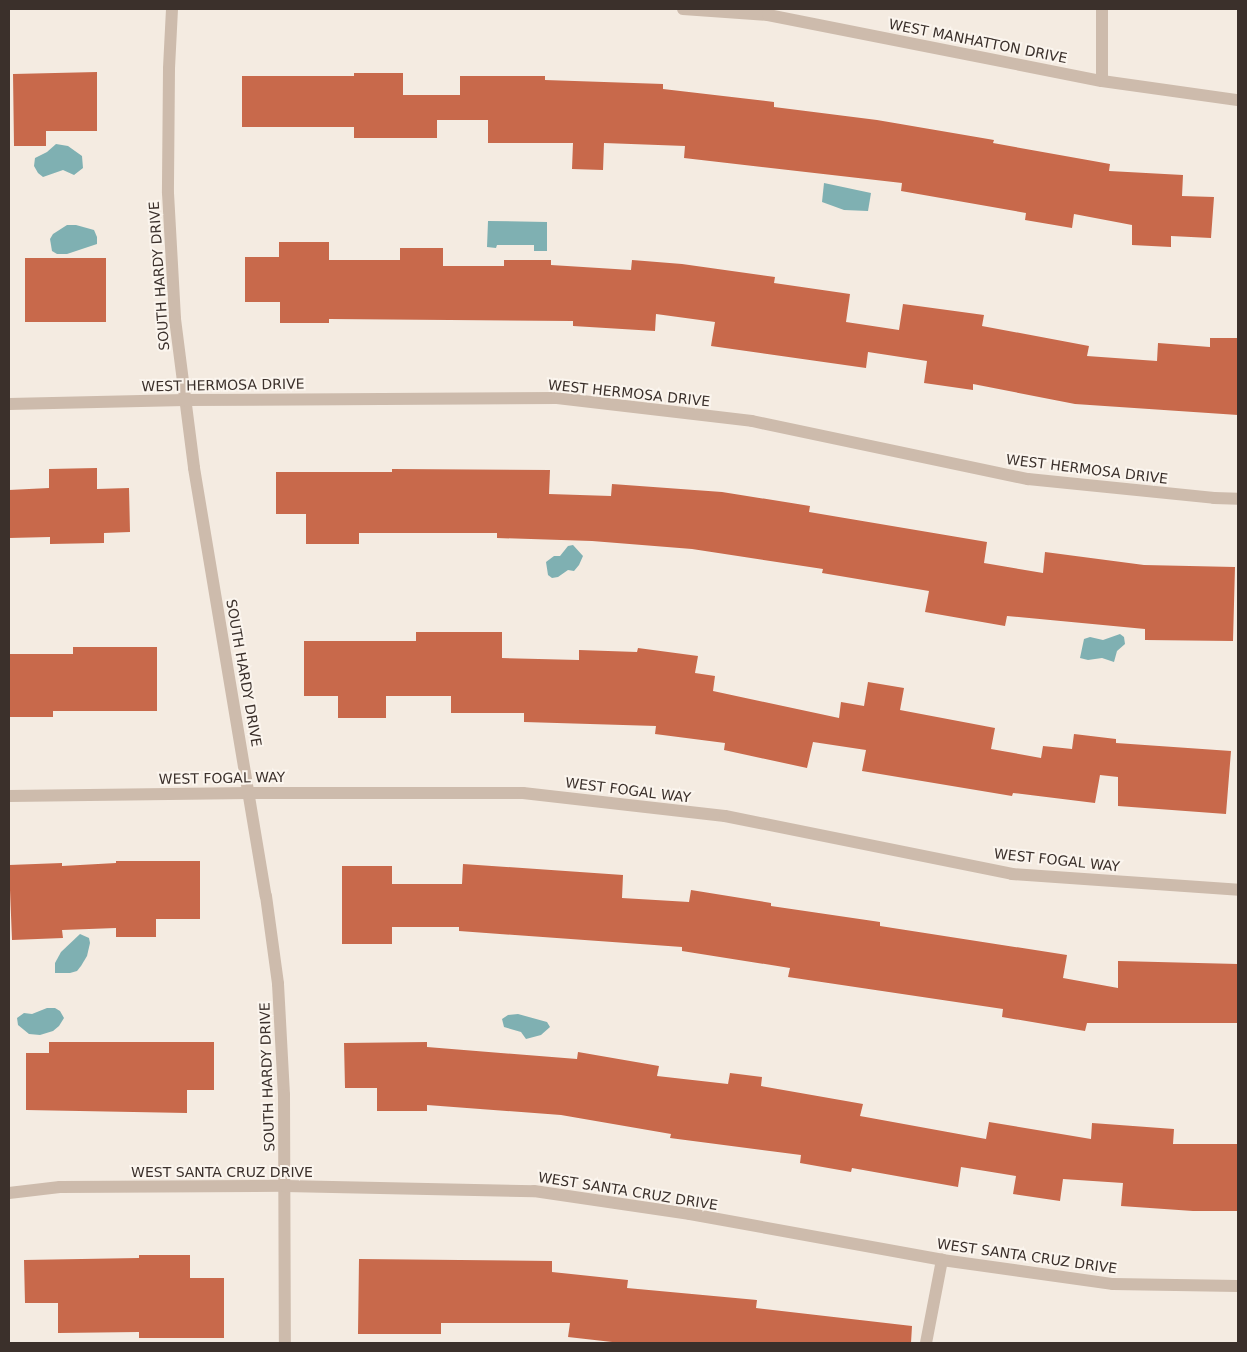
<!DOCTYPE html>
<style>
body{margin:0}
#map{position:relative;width:1247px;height:1352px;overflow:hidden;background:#f4ebe1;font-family:"DejaVu Sans",sans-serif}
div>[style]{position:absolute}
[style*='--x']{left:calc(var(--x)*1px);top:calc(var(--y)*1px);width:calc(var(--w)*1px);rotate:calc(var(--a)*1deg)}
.water>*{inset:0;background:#7fb0b2}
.building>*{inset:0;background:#c8694b;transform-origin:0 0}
.minor>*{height:12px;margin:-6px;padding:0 6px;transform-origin:6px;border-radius:6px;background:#cdbbac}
span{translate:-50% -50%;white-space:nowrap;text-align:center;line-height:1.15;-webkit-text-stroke:4px #fbf5ee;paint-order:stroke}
.street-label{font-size:14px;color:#3b302b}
.frame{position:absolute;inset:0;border:10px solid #3b302b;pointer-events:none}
</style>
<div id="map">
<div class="water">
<i style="clip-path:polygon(56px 144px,68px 146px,82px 156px,83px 168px,74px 175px,63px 170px,43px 177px,38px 173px,34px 166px,35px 158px,47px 152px)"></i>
<i style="clip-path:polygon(824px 183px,871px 193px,868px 211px,844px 210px,822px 202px)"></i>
<i style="clip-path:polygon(488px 221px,547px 222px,547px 251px,534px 251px,534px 245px,497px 245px,496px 248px,487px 247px)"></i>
<i style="clip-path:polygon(67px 225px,76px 225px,94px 230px,97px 237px,97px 244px,67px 254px,57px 254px,52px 251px,50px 239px,53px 234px)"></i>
<i style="clip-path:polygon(573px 545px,583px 556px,579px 565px,574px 571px,568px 570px,558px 577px,552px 578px,548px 575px,546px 562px,554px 556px,560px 556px,568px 546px)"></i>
<i style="clip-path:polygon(1120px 634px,1124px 637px,1125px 644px,1117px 651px,1114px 662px,1102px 658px,1088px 660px,1080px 658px,1084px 639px,1090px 637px,1103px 640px)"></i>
<i style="clip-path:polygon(80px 934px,89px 938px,90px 943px,87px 956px,81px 966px,77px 971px,70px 973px,55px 973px,55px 963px,61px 952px)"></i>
<i style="clip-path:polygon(47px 1008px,55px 1008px,60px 1011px,64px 1018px,59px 1026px,53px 1031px,40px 1035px,29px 1034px,18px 1025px,17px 1018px,24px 1013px,32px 1014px)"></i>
<i style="clip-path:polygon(518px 1014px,547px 1022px,550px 1027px,541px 1035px,526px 1039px,521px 1032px,504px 1027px,502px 1019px,508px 1015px)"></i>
</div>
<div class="building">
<i style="clip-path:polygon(97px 72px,97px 131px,46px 131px,46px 146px,14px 146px,13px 74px)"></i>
<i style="clip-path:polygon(354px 73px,403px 73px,403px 95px,460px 95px,460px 76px,545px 76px,545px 80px,663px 84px,663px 89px,774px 102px,774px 107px,877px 120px,994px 140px,993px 143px,1110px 164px,1109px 171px,1183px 175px,1182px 196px,1214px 197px,1211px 238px,1171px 236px,1171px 247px,1132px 245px,1132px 225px,1074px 214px,1072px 228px,1025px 220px,1026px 213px,901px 191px,902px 183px,684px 158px,685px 146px,604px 143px,603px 170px,572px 169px,573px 143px,488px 143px,488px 120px,437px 120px,437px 138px,354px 138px,354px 127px,242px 127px,242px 76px,354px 76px)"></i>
<i style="clip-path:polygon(279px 242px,329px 242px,329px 260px,400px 260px,400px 248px,443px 248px,443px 266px,504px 266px,504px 260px,551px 260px,551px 265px,631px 270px,632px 260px,682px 264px,775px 277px,774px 283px,850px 294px,846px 322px,899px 330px,903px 304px,984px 315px,982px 326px,1089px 346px,1087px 356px,1157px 361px,1158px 343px,1210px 347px,1210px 338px,1237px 338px,1238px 415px,1075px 404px,973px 384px,973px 390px,924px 383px,927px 361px,868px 352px,866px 368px,711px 346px,715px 322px,656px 314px,655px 331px,573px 326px,573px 321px,329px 319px,329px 323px,280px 323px,280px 302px,245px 302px,245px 257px,279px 257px)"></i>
<i style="left:25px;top:258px;width:81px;height:64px"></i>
<i style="clip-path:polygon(97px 468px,97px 489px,129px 488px,130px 532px,104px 533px,104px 543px,50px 544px,50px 537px,9px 538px,9px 490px,49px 488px,49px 469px)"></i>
<i style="clip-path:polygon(392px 469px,550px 470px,549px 494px,611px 496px,612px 484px,722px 492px,810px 506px,809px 512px,987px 542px,984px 563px,1043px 573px,1045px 552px,1144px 565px,1235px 567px,1233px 641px,1145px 640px,1145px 629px,1007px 616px,1005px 626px,925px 612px,929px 591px,822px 573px,823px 569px,692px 549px,592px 541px,497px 538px,497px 533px,359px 533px,359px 544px,306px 544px,306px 514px,276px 514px,276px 472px,392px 472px)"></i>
<i style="clip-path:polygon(416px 632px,502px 632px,502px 658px,579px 660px,579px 650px,637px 652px,638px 648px,698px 656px,695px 673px,715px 676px,713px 691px,839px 718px,841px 702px,864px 706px,868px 682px,904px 688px,900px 710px,995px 728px,991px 749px,1041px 758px,1043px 746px,1072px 749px,1074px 734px,1116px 739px,1116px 743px,1231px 751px,1226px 814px,1118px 806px,1118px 777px,1100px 775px,1095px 803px,1013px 793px,1012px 796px,862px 771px,866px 750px,813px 742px,807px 768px,724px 750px,725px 743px,655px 734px,656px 726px,524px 722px,524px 713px,451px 713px,451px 696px,386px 696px,386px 718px,338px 718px,338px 696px,304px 696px,304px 641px,416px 641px)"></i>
<i style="clip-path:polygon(73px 647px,157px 647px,157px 711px,53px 711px,53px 717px,9px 717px,9px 654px,73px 654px)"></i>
<i style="clip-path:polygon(116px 861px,200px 861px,200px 919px,156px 919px,156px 937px,116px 937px,116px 928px,62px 930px,63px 938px,12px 940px,9px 865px,62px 863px,62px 866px,116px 863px)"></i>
<i style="clip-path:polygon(463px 864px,623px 875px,622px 898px,689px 902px,691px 890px,771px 903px,771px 906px,880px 922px,880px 926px,1067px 955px,1063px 978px,1118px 988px,1118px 961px,1238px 964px,1238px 1023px,1087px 1023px,1085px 1031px,1002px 1017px,1003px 1009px,788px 977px,790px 968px,682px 951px,682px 947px,459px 931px,459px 927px,392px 927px,392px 944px,342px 944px,342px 866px,392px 866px,392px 884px,462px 884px)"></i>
<i style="clip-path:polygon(49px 1042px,214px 1042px,214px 1090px,187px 1090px,187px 1113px,26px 1110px,26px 1053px,49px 1053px)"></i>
<i style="clip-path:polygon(427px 1042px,427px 1047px,577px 1059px,578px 1052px,659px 1066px,657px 1076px,728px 1084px,730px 1073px,762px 1077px,761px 1086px,863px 1104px,860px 1116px,986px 1139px,989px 1122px,1091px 1139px,1092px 1123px,1174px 1129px,1173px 1144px,1238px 1144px,1238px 1211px,1193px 1211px,1121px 1206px,1123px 1183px,1063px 1179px,1060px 1201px,1013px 1194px,1016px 1176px,961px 1167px,958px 1187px,852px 1168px,851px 1172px,800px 1163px,801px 1155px,670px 1138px,671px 1134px,561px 1115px,427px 1105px,427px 1111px,377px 1111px,377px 1088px,345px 1088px,344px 1043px)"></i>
<i style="clip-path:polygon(139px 1255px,190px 1255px,190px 1278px,224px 1278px,224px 1338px,139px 1338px,139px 1332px,58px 1333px,58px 1303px,25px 1303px,24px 1260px,139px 1258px)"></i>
<i style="clip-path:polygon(359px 1259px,552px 1261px,552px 1272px,628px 1280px,627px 1288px,757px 1300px,756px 1308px,912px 1326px,911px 1343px,621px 1343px,568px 1337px,570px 1323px,441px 1323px,441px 1334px,358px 1334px)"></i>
</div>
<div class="minor">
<i style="--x:172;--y:9;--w:60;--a:92.9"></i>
<i style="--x:169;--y:69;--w:124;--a:90.5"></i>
<i style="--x:168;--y:193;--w:126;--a:86.8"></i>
<i style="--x:175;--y:319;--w:150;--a:82.7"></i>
<i style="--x:194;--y:468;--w:434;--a:80.5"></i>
<i style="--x:266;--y:896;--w:89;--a:82.2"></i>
<i style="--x:278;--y:984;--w:111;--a:86.9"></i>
<i style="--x:284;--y:1095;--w:248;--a:89.8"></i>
<i style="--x:683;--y:9;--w:85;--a:4"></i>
<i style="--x:768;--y:15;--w:340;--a:11.2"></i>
<i style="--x:1102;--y:81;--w:137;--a:8"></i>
<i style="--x:1102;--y:81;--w:72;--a:-90"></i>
<i style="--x:9;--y:404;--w:176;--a:-1.3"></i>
<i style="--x:185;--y:400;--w:372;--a:-0.3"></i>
<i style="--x:557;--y:398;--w:196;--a:6.7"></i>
<i style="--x:752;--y:421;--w:282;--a:11.9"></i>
<i style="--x:1028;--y:479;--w:187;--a:5.8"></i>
<i style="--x:1214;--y:498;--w:24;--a:2"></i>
<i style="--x:9;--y:796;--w:240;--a:-0.7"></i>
<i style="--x:249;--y:793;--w:274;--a:0"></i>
<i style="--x:523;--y:793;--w:203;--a:6.5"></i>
<i style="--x:725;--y:816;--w:293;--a:11.4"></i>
<i style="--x:1012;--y:874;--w:227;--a:4"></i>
<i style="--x:9;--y:1193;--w:51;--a:-6.7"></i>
<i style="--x:60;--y:1187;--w:225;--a:-0.3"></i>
<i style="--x:285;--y:1186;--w:249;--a:1.2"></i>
<i style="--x:534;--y:1191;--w:158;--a:8.4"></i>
<i style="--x:690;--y:1214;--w:256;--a:10.3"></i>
<i style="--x:942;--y:1260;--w:173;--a:8"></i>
<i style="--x:1113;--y:1284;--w:125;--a:0.9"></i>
<i style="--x:926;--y:1343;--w:85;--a:-79.1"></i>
</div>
<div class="street-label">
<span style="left:978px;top:41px;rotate:11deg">WEST MANHATTON DRIVE</span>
<span style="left:159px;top:276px;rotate:-94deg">SOUTH HARDY DRIVE</span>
<span style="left:223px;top:385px;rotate:-1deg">WEST HERMOSA DRIVE</span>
<span style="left:629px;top:393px;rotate:6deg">WEST HERMOSA DRIVE</span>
<span style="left:1087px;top:469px;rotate:7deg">WEST HERMOSA DRIVE</span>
<span style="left:244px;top:673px;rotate:80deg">SOUTH HARDY DRIVE</span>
<span style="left:222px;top:778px;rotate:-1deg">WEST FOGAL WAY</span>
<span style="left:628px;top:790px;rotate:7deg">WEST FOGAL WAY</span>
<span style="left:1057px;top:860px;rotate:6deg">WEST FOGAL WAY</span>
<span style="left:267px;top:1077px;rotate:-92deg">SOUTH HARDY DRIVE</span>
<span style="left:222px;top:1172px">WEST SANTA CRUZ DRIVE</span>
<span style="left:628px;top:1191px;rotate:9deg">WEST SANTA CRUZ DRIVE</span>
<span style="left:1027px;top:1256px;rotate:8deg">WEST SANTA CRUZ DRIVE</span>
</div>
<div class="frame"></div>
</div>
